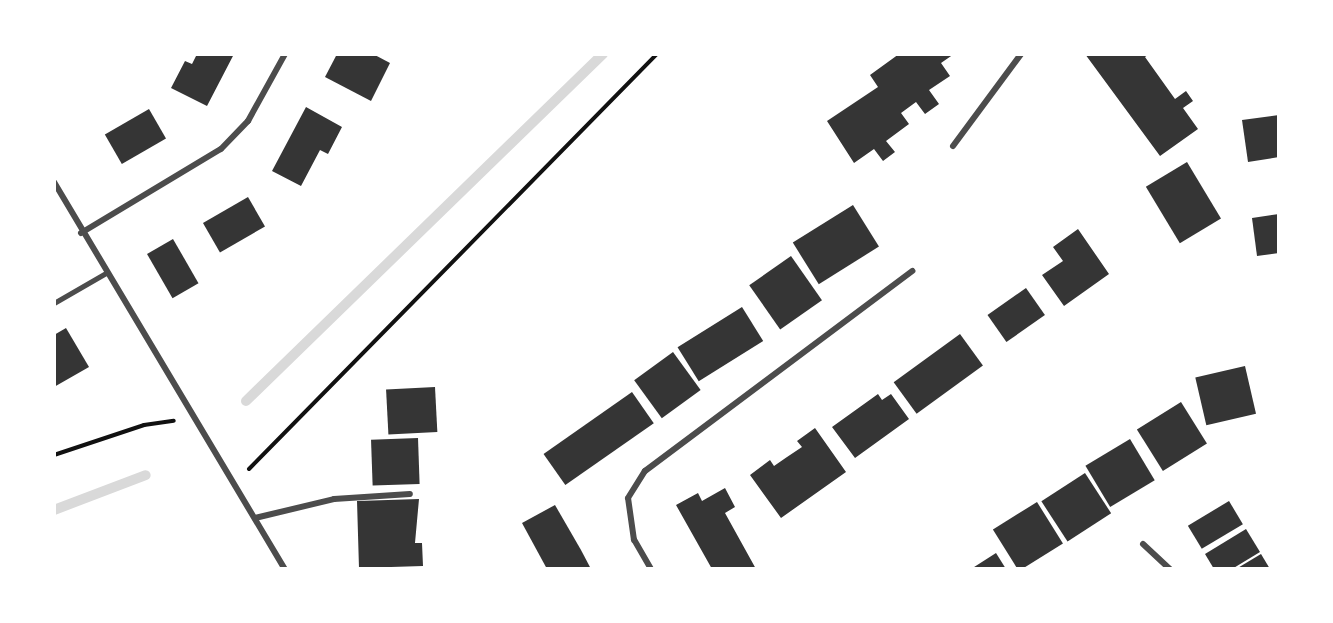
<!DOCTYPE html>
<style>
body{margin:0}
#map{position:relative;width:1333px;height:623px;overflow:hidden;background:#fff;font-family:"IBM Plex Serif",serif}
div>[style]{position:absolute}
[style*='--x']{left:calc(var(--x)*1px);top:calc(var(--y)*1px);width:calc(var(--w)*1px);rotate:calc(var(--a)*1deg)}
.stream>*{height:10px;margin:-5px;padding:0 5px;transform-origin:5px;border-radius:5px;background:#d9d9d9}
.building>*{inset:0;background:#353535;transform-origin:0 0}
.path>*{height:4px;margin:-2px;padding:0 2px;transform-origin:2px;border-radius:2px;background:#111}
.service>*{height:4.5px;margin:-2.25px;padding:0 2.25px;transform-origin:2.25px;border-radius:2.25px;background:#4c4c4c}
.minor>*{height:6px;margin:-3px;padding:0 3px;transform-origin:3px;border-radius:3px;background:#4c4c4c}
span{translate:-50% -50%;white-space:nowrap;text-align:center;line-height:1.15;-webkit-text-stroke:6px #fff;paint-order:stroke}
.frame{position:absolute;inset:0;border:56px solid #fff;pointer-events:none}
</style>
<div id="map">
<div class="stream">
<i style="--x:246;--y:401;--w:498;--a:-44.2"></i>
<i style="--x:54;--y:510;--w:98;--a:-20.8"></i>
</div>
<div class="building">
<i style="clip-path:polygon(197px 54px,234px 54px,207px 106px,171px 88px,185px 61px,192px 64px)"></i>
<i style="clip-path:polygon(337px 54px,373px 54px,390px 63px,371px 101px,325px 77px)"></i>
<i style="clip-path:polygon(899px 54px,954px 54px,941px 63px,950px 76px,929px 90px,939px 104px,925px 114px,916px 102px,901px 113px,909px 124px,886px 141px,895px 152px,883px 161px,874px 149px,854px 163px,827px 121px,878px 87px,870px 75px)"></i>
<i style="clip-path:polygon(1085px 54px,1149px 54px,1145px 57px,1175px 99px,1186px 91px,1193px 101px,1183px 108px,1198px 129px,1160px 156px)"></i>
<i style="clip-path:polygon(306px 107px,342px 127px,328px 154px,320px 150px,301px 186px,272px 171px)"></i>
<i style="left:149px;top:109px;width:34px;height:51px;rotate:60deg"></i>
<i style="clip-path:polygon(1279px 115px,1279px 157px,1248px 162px,1242px 120px)"></i>
<i style="left:1187px;top:162px;width:66px;height:48px;rotate:59deg"></i>
<i style="left:248px;top:197px;width:34px;height:52px;rotate:60deg"></i>
<i style="left:853px;top:205px;width:49px;height:71px;rotate:58deg"></i>
<i style="clip-path:polygon(1279px 214px,1279px 253px,1257px 256px,1252px 218px)"></i>
<i style="clip-path:polygon(1078px 229px,1109px 274px,1064px 306px,1042px 275px,1063px 261px,1053px 247px)"></i>
<i style="left:173px;top:239px;width:51px;height:30px;rotate:60deg"></i>
<i style="left:791px;top:256px;width:54px;height:51px;rotate:55deg"></i>
<i style="left:1026px;top:288px;width:33px;height:47px;rotate:55deg"></i>
<i style="left:742px;top:307px;width:40px;height:76px;rotate:58deg"></i>
<i style="clip-path:polygon(66px 328px,89px 367px,54px 387px,54px 335px)"></i>
<i style="left:960px;top:334px;width:39px;height:82px;rotate:54deg"></i>
<i style="left:673px;top:352px;width:47px;height:48px;rotate:54deg"></i>
<i style="left:1245px;top:366px;width:49px;height:51px;rotate:77deg"></i>
<i style="left:435px;top:387px;width:45px;height:49px;rotate:87deg"></i>
<i style="left:632px;top:392px;width:38px;height:108px;rotate:55deg"></i>
<i style="clip-path:polygon(878px 394px,882px 400px,891px 394px,909px 419px,855px 458px,832px 427px)"></i>
<i style="left:1181px;top:402px;width:49px;height:52px;rotate:58deg"></i>
<i style="clip-path:polygon(815px 428px,846px 472px,781px 518px,750px 475px,770px 460px,774px 466px,787px 457px,802px 447px,797px 441px)"></i>
<i style="left:418px;top:438px;width:46px;height:47px;rotate:88deg"></i>
<i style="left:1130px;top:439px;width:48px;height:52px;rotate:59deg"></i>
<i style="left:1085px;top:473px;width:48px;height:52px;rotate:57deg"></i>
<i style="clip-path:polygon(725px 488px,735px 507px,725px 513px,756px 569px,712px 569px,676px 505px,698px 493px,702px 501px)"></i>
<i style="clip-path:polygon(419px 499px,415px 543px,422px 543px,423px 566px,359px 568px,357px 501px)"></i>
<i style="left:1229px;top:501px;width:27px;height:48px;rotate:59deg"></i>
<i style="left:1037px;top:502px;width:49px;height:52px;rotate:58deg"></i>
<i style="clip-path:polygon(555px 505px,581px 550px,591px 569px,547px 569px,522px 523px)"></i>
<i style="clip-path:polygon(1246px 529px,1260px 552px,1232px 569px,1214px 569px,1205px 554px)"></i>
<i style="clip-path:polygon(996px 553px,1006px 569px,971px 569px)"></i>
<i style="clip-path:polygon(1261px 554px,1270px 569px,1236px 569px)"></i>
</div>
<div class="path">
<i style="--x:54;--y:455;--w:95;--a:-18.4"></i>
<i style="--x:144;--y:425;--w:30;--a:-8"></i>
<i style="--x:249;--y:469;--w:582;--a:-45.49"></i>
</div>
<div class="service">
<i style="--x:54;--y:303;--w:60;--a:-30"></i>
</div>
<div class="minor">
<i style="--x:953;--y:146;--w:114;--a:-53.5"></i>
<i style="--x:54;--y:182;--w:451;--a:59.2"></i>
<i style="--x:81;--y:233;--w:163;--a:-31"></i>
<i style="--x:221;--y:149;--w:39;--a:-46"></i>
<i style="--x:248;--y:121;--w:77;--a:-61.1"></i>
<i style="--x:255;--y:518;--w:81;--a:-13.5"></i>
<i style="--x:334;--y:499;--w:76;--a:-3.8"></i>
<i style="--x:1143;--y:544;--w:37;--a:43"></i>
<i style="--x:651;--y:569;--w:34;--a:-120"></i>
<i style="--x:634;--y:540;--w:42;--a:-98.1"></i>
<i style="--x:628;--y:498;--w:32;--a:-58"></i>
<i style="--x:645;--y:471;--w:334;--a:-36.8"></i>
</div>
<div class="frame"></div>
</div>
